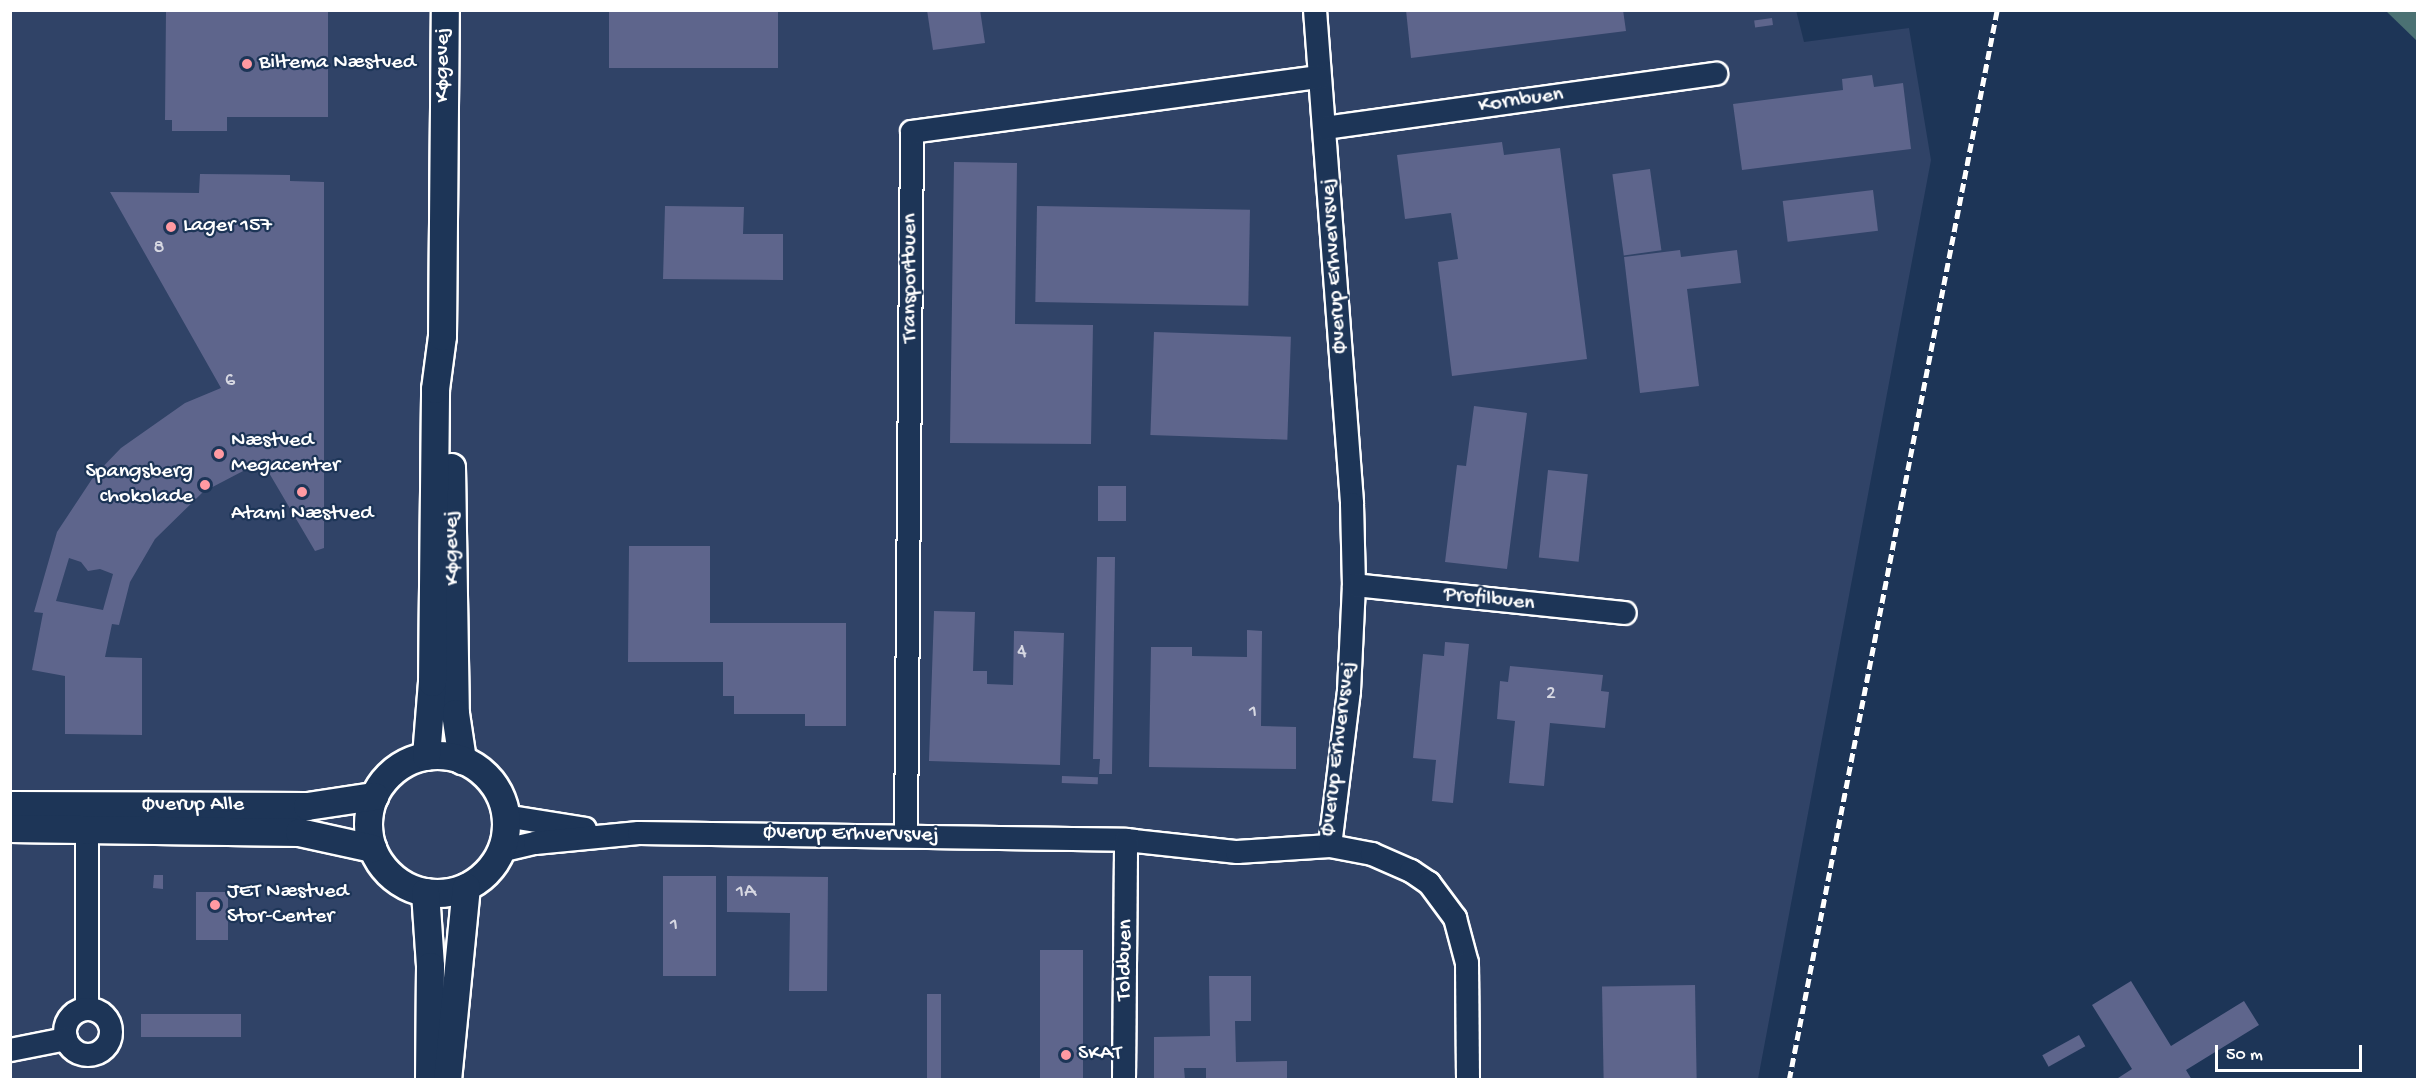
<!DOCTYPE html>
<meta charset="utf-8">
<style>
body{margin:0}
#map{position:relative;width:2428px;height:1090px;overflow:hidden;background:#1d3557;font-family:"Gochi Hand",sans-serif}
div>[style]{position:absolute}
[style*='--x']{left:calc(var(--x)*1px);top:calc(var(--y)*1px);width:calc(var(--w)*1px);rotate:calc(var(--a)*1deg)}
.built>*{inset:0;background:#304367}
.green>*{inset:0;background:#4b7173}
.building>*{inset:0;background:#5e658c;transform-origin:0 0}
.roads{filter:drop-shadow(2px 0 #fff) drop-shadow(-2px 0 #fff) drop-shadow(0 2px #fff) drop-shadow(0 -2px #fff)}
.minor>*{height:22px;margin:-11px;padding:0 11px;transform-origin:11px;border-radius:11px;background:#1d3557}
.minor>.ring{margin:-11px;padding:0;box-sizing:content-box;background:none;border:22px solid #1d3557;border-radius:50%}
.tertiary>*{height:27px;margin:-13.5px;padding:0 13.5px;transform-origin:13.5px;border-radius:13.5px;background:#1d3557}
.tertiary>.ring{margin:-13.5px;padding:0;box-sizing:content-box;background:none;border:27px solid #1d3557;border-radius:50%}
.rail>*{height:4.5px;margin-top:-2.25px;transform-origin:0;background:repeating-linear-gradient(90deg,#fff 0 9px,transparent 0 13.5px)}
.dots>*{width:16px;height:16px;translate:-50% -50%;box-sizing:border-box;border:3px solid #1d3557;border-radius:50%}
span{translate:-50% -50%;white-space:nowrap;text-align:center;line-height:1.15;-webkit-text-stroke:4.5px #1d3557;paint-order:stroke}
.number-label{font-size:20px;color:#d7d8e2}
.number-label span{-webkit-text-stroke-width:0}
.poi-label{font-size:22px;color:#fff}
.left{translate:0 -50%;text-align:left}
.right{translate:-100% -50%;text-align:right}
.street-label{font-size:22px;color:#fff}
.frame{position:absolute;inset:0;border:12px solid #fff;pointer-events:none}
.scale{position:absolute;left:2215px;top:1045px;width:147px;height:27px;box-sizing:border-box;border:3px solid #fff;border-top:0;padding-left:8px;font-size:18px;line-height:21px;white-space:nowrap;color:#fff;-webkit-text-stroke:4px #1d3557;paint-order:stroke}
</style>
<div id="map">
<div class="built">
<i style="clip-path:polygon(1796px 10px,1804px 42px,1909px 28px,1931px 160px,1758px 1079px,11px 1079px,10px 11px)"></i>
</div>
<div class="green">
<i style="clip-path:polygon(2386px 11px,2417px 11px,2417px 41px)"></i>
</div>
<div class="building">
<i style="clip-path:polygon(166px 10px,328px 10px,328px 117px,227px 117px,227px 131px,172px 131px,172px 120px,165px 120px)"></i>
<i style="left:609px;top:10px;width:169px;height:58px"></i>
<i style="clip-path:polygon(927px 10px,980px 10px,985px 43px,933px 50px)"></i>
<i style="clip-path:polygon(1406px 10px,1623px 10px,1626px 31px,1411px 58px)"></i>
<i style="left:1772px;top:18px;width:7px;height:18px;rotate:82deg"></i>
<i style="clip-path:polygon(1872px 75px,1874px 87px,1903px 83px,1911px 149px,1742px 170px,1733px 104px,1843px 90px,1842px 79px)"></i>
<i style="clip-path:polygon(1502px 142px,1504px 155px,1560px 148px,1587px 359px,1452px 376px,1438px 262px,1458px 259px,1451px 213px,1405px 219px,1397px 155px)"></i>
<i style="clip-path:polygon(954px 162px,1017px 163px,1015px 324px,1093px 325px,1091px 444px,950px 443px)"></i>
<i style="left:1650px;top:169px;width:82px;height:38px;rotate:82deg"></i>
<i style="clip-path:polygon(evenodd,200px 174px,290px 175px,290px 181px,324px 182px,324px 548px,315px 551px,262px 461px,203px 492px,155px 539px,130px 582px,119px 625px,112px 624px,105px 657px,142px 658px,142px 735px,65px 734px,65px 676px,32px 670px,43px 613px,34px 612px,57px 532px,94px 476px,121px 448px,185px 403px,221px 388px,110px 192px,199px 193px,200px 174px,69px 558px,81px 562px,88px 571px,100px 569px,113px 574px,103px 610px,56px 601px,69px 558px)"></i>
<i style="left:1873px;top:190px;width:41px;height:91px;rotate:83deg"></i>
<i style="clip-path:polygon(665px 206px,744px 207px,743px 234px,783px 234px,783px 280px,663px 279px)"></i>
<i style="left:1037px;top:206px;width:213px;height:96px;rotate:1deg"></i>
<i style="clip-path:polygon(1680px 250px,1681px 257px,1737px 250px,1741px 283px,1687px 289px,1699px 386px,1640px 393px,1624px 257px)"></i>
<i style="left:1154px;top:332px;width:137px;height:103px;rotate:2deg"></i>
<i style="clip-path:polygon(1474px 406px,1527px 413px,1507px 569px,1445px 562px,1457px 465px,1466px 466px)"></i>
<i style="left:1548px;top:470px;width:40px;height:88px;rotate:6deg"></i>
<i style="left:1098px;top:486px;width:28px;height:35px"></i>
<i style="clip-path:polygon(629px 546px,710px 546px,710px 623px,846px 623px,846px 726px,805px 726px,805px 714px,734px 714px,734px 696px,723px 696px,723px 662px,628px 662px)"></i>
<i style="clip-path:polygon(1097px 557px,1115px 557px,1112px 774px,1099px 774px,1100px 759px,1093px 759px)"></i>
<i style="clip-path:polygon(934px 611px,975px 612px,973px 671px,987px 671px,987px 684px,1013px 685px,1014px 631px,1064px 633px,1060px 765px,929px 761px)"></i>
<i style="clip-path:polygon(1247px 630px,1262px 631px,1261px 726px,1296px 727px,1296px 769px,1149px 767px,1151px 647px,1192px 647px,1192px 656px,1247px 657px)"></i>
<i style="clip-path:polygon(1445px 642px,1469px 644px,1453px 803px,1432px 801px,1436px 760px,1413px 758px,1423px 654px,1444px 656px)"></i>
<i style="clip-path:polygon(1510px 666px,1603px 675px,1601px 691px,1609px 692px,1605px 728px,1550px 723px,1544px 786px,1509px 783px,1515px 721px,1497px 719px,1500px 681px,1508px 682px)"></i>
<i style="left:1062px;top:776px;width:36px;height:7px;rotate:2deg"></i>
<i style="clip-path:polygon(154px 875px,163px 875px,163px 889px,153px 888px)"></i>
<i style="left:663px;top:876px;width:53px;height:100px"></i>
<i style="clip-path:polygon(727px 876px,828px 877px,827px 991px,789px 991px,790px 913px,727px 912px)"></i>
<i style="left:196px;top:892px;width:32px;height:48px"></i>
<i style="left:1040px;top:950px;width:43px;height:130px"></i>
<i style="clip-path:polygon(1209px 976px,1251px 976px,1251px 1021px,1235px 1021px,1236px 1062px,1287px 1061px,1287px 1080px,1206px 1080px,1206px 1068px,1184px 1068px,1185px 1080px,1154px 1080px,1154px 1037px,1210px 1036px)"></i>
<i style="clip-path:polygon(2131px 981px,2171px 1046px,2244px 1001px,2259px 1025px,2186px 1070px,2192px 1080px,2115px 1080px,2132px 1069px,2092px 1005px)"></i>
<i style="left:1695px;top:985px;width:95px;height:93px;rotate:89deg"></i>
<i style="left:927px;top:994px;width:14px;height:86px"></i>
<i style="left:241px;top:1014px;width:23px;height:100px;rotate:90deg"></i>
<i style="left:2079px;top:1035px;width:13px;height:42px;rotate:61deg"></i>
</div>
<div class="roads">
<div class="minor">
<i style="--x:1315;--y:10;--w:495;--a:85.7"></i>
<i style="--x:1352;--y:504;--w:81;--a:88.6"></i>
<i style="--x:1354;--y:585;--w:106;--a:92.7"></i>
<i style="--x:1349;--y:691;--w:156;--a:97"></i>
<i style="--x:1325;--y:128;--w:395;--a:-7.9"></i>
<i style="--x:1354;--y:585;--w:272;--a:5.9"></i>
<i style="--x:87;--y:812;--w:197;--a:90"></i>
<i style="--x:505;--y:816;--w:81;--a:9.2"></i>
<i style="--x:906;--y:835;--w:703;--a:-89.51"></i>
<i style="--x:912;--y:132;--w:411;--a:-7.7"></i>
<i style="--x:500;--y:851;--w:36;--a:-13"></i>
<i style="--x:535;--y:843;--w:104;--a:-5.5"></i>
<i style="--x:639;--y:833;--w:487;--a:0.8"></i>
<i style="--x:1126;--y:840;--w:112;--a:6.2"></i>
<i style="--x:1237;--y:852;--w:93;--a:-3.7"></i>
<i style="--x:1330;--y:846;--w:43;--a:10.8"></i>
<i style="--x:1372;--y:854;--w:43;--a:23.6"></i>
<i style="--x:1411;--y:871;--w:22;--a:34"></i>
<i style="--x:1429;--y:883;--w:44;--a:53.4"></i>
<i style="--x:1455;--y:918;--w:47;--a:75.1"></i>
<i style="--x:1467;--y:963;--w:117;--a:89.5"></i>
<i class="ring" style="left:65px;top:1009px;width:24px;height:24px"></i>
<i style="--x:10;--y:1050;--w:57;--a:-11.1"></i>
<i style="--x:1124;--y:1080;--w:240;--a:-89.5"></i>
</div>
<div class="tertiary">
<i style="--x:451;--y:467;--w:246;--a:89.1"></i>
<i style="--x:455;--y:713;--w:48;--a:81.5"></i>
<i class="ring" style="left:368px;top:755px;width:111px;height:111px"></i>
<i style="--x:426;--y:756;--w:74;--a:-85.4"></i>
<i style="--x:432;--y:682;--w:293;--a:-89.4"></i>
<i style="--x:435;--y:389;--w:53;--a:-82.5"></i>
<i style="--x:442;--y:336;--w:326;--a:-89.5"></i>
<i style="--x:10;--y:805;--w:297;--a:0.2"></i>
<i style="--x:307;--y:806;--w:68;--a:-8.5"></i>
<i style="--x:10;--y:828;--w:289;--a:0.8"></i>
<i style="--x:299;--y:832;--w:75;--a:12.4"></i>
<i style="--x:425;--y:892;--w:74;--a:86.1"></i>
<i style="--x:430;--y:966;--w:114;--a:90.5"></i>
<i style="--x:447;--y:1080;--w:194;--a:-84.4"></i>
</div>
</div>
<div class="rail">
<i style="--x:1789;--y:1080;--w:1090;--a:-79"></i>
</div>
<div class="dots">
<i style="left:247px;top:64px;background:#ff9aa2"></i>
<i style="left:171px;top:227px;background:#ff9aa2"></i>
<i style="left:219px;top:454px;background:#ff9aa2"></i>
<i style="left:205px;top:485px;background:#ff9aa2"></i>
<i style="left:302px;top:492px;background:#ff9aa2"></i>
<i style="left:215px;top:905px;background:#ff9aa2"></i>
<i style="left:1066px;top:1055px;background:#ff9aa2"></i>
</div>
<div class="number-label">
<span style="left:159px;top:248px">8</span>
<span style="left:230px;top:381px">6</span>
<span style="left:1022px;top:652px">4</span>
<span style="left:1551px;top:694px">2</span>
<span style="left:1253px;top:712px">1</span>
<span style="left:746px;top:892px">1A</span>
<span style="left:674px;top:925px">1</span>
</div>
<div class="poi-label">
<span class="left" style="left:259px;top:64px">Biltema Næstved</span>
<span class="left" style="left:183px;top:227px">Lager 157</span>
<span class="left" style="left:231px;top:454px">Næstved<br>Megacenter</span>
<span class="right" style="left:193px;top:485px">Spangsberg<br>chokolade</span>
<span style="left:302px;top:515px">Atami Næstved</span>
<span class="left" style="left:227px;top:905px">JET Næstved<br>Stor-Center</span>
<span class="left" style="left:1078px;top:1055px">SKAT</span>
</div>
<div class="street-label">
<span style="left:444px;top:65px;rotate:-90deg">Køgevej</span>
<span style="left:1521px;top:101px;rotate:-8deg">Kornbuen</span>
<span style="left:1335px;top:266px;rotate:-94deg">Øverup Erhvervsvej</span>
<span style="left:911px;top:278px;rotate:-90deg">Transportbuen</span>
<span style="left:453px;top:548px;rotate:-91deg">Køgevej</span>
<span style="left:1489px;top:600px;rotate:6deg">Profilbuen</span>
<span style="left:1339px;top:749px;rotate:-83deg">Øverup Erhvervsvej</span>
<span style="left:193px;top:806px">Øverup Alle</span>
<span style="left:851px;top:835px;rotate:1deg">Øverup Erhvervsvej</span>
<span style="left:1126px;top:960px;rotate:-89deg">Toldbuen</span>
</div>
<div class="frame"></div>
<div class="scale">50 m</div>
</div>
